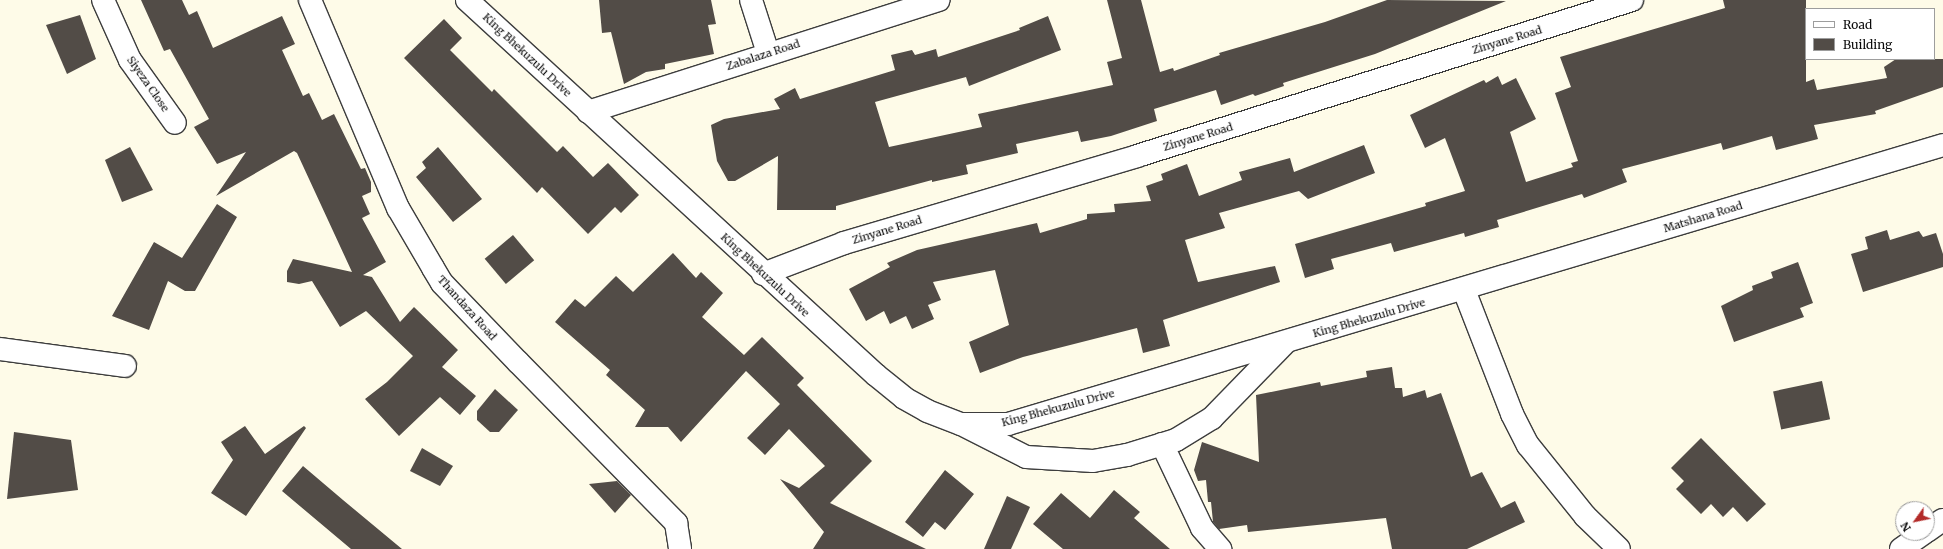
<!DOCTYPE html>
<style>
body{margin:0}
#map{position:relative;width:1943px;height:549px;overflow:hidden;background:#fefbe8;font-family:Merriweather,serif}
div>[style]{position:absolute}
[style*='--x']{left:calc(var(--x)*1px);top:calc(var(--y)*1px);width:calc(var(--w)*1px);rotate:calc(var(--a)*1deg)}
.building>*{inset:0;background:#524c47;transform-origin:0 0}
.roads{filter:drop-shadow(1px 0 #3d3d3d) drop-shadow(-1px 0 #3d3d3d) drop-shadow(0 1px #3d3d3d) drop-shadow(0 -1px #3d3d3d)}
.minor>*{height:22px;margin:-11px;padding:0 11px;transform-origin:11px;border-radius:11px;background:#fff}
span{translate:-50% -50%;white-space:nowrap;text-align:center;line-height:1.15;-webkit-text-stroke:4px #fff;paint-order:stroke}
.street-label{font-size:11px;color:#0a0a0a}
.legend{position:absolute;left:1805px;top:8px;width:130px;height:52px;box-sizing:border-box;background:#fff;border:1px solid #9d9d9d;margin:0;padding:5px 7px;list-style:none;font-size:12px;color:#0a0a0a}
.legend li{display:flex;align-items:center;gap:8px;height:20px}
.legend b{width:20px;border:1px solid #9d9d9d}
.north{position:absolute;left:1895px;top:501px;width:40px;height:40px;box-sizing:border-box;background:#fff;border:1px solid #9d9d9d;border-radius:50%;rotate:237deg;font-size:11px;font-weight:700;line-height:16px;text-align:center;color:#0a0a0a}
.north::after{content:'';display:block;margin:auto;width:14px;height:18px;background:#b32b29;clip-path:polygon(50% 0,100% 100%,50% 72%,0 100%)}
</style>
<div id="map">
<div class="building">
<i style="clip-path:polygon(141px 0,182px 0,189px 15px,197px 11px,213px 48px,282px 16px,295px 44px,282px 50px,303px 96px,309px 93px,322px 120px,334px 114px,361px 169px,365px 168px,371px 182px,371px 192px,362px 196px,370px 214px,362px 218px,386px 262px,363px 275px,372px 277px,400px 322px,414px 307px,458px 350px,442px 367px,476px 396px,460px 415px,440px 397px,399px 436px,365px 399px,387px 382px,413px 356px,366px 311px,340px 327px,312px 281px,299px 284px,287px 282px,287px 271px,293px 259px,352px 272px,297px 153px,294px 151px,216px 196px,246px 152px,217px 164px,194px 127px,209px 119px,170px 49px,164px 51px)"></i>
<i style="clip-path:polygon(599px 0,711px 0,716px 24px,708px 25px,714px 54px,665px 64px,665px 69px,646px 72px,624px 84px,611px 32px,602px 33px)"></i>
<i style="clip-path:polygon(1107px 0,1141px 0,1160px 72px,1173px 68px,1174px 71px,1220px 55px,1219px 53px,1325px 22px,1387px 0,1506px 1px,1375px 54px,1283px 83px,1284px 86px,1255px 96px,1253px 94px,1221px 105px,1216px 90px,1154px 109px,1157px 121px,1111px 136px,1081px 142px,1078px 131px,1016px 144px,1018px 153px,966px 165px,968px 174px,932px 182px,932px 180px,836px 206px,836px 210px,777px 210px,778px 156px,735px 181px,728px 181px,717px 161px,711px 125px,724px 119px,780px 109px,774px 99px,795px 88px,800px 99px,895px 70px,891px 55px,912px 50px,915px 55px,936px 49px,938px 57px,1020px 30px,1019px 28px,1048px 16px,1061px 50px,969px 86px,966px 77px,875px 102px,889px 147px,982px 127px,978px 114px,1113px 85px,1107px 62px,1122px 58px)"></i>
<i style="clip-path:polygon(1723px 0,1806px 0,1806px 82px,1814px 79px,1817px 90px,1887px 78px,1884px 67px,1896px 59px,1943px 59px,1943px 87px,1875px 111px,1876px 114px,1814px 125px,1818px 139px,1776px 150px,1772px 136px,1723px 150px,1721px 143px,1622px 169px,1627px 182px,1584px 198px,1582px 194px,1497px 220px,1499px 227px,1465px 237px,1464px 233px,1394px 252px,1391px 243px,1331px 259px,1334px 269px,1305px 278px,1295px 244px,1426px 206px,1425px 203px,1465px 191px,1445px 138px,1425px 148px,1410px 115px,1484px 80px,1486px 83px,1498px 76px,1502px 85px,1516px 78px,1536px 119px,1510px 132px,1526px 182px,1573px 167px,1571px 163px,1578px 161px,1555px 93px,1571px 87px,1560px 57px,1725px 8px)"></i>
<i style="clip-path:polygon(80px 15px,96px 59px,67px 74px,46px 25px)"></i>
<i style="clip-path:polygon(444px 19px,462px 38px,450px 50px,492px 92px,494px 89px,557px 152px,563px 146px,593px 177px,608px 163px,639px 195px,621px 213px,615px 207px,588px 234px,542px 187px,537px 193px,404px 58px)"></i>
<i style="clip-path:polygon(1364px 145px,1375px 173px,1308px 199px,1299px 191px,1219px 213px,1225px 228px,1185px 240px,1198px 282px,1275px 266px,1280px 282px,1163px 320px,1170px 346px,1143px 353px,1137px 328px,1023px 357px,980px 373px,969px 342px,1009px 325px,995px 270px,933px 282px,941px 300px,928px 305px,934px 319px,912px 329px,906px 316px,890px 324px,884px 311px,866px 321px,849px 289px,890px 267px,887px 263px,917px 250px,1037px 223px,1040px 233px,1087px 219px,1087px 214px,1115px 212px,1114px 204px,1151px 201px,1146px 186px,1163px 180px,1161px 174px,1187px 164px,1199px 196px,1242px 180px,1239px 172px,1290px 158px,1294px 172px)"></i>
<i style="clip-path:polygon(130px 147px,153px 190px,122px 202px,105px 160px)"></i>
<i style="clip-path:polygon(438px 147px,482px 199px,453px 222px,416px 177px,426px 168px,422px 162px)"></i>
<i style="clip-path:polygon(217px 204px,237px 217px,195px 291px,185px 291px,168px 281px,149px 330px,112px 316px,154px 242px,182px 258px)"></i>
<i style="clip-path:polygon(1887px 230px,1890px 240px,1919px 231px,1923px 237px,1936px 233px,1943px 254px,1943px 267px,1863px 292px,1851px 254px,1868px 249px,1865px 237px)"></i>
<i style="left:513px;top:235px;width:33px;height:37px;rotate:50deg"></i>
<i style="clip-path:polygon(673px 253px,696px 278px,701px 272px,723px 293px,702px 317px,744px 355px,762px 337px,804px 378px,797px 385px,872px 461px,830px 503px,926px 549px,813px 549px,824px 532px,780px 479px,799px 488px,825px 466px,789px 429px,765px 455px,747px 438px,780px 404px,746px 371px,681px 442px,668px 427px,635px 427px,645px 410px,606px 375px,610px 370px,555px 322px,575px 299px,585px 307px,616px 276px,633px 292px)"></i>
<i style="clip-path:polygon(1798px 262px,1813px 303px,1800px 308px,1804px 317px,1734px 342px,1721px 306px,1753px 290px,1752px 286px,1773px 278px,1771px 272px)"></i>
<i style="clip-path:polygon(1392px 367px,1395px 388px,1402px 388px,1403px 397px,1425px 390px,1427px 398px,1441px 393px,1471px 477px,1482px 472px,1501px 508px,1515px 501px,1525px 522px,1467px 549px,1392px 549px,1386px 518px,1248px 532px,1247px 525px,1219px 529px,1213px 522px,1211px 502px,1208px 502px,1206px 480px,1198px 481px,1194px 470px,1202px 442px,1259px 462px,1256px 395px,1320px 382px,1321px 386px,1367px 377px,1366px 371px)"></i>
<i style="left:1822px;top:381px;width:39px;height:50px;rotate:78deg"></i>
<i style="clip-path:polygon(495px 389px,518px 410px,499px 432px,490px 432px,477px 420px,477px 411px)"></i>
<i style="clip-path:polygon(245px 426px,265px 454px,304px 426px,306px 428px,246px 516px,211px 493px,233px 460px,221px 442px)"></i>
<i style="clip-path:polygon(14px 432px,71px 440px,78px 490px,7px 499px)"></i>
<i style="clip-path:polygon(1701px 438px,1766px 504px,1747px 522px,1733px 507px,1723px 517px,1711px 504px,1701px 514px,1676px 489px,1684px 481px,1671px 468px)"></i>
<i style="clip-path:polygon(422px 448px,453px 466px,440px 486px,410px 471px)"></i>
<i style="clip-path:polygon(303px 466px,343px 500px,402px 549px,351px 549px,282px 491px)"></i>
<i style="clip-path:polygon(945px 470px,974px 494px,945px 530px,935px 522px,923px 537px,905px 522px)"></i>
<i style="clip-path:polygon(617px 481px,631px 495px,615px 513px,589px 484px)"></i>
<i style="clip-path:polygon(1114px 490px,1140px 512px,1134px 518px,1170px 549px,1063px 549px,1033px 524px,1061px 493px,1090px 518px)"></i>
<i style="clip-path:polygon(1007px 496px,1030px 507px,1011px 549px,984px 549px)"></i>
</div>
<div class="roads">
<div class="minor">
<i style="--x:103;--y:0;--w:66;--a:65.8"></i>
<i style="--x:130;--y:60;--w:77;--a:54.5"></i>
<i style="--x:310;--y:0;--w:226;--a:67.1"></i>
<i style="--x:398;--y:208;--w:69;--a:59.7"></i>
<i style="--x:433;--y:268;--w:17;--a:59"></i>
<i style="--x:442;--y:283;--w:110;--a:46.1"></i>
<i style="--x:518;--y:362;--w:226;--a:45.5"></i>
<i style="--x:676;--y:523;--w:26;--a:81"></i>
<i style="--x:467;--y:0;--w:555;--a:42.52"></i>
<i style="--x:876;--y:375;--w:36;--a:39"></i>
<i style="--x:904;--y:398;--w:26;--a:29"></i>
<i style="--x:927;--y:411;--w:36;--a:21"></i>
<i style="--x:961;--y:424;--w:47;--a:0"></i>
<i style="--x:1008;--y:424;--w:976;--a:-16.61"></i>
<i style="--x:751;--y:0;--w:56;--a:72.2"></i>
<i style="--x:588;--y:112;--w:368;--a:-17.7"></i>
<i style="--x:763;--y:274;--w:87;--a:-20.9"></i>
<i style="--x:844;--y:243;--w:306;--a:-16.5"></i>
<i style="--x:1137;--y:156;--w:519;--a:-17.49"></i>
<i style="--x:1464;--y:290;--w:133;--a:68.8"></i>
<i style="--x:1512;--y:414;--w:35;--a:63"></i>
<i style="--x:1528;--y:445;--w:91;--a:51.2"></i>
<i style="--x:1585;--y:516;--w:47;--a:44.1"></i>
<i style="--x:0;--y:349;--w:126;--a:7.7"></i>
<i style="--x:965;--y:426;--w:68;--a:26.9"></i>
<i style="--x:1026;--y:457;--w:67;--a:3.4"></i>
<i style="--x:1093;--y:461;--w:35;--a:-10"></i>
<i style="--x:1127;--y:455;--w:51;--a:-17"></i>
<i style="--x:1176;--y:440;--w:42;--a:-31.4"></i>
<i style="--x:1212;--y:418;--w:105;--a:-45.8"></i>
<i style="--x:1162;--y:444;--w:93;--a:64.5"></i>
<i style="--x:1202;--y:528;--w:28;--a:49"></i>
<i style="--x:1927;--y:531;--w:19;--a:-35"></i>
<i style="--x:1901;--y:549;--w:28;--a:-35"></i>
</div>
</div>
<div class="street-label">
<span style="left:1507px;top:40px;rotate:-17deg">Zinyane Road</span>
<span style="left:527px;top:55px;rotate:43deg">King Bhekuzulu Drive</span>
<span style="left:763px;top:55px;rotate:-18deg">Zabalaza Road</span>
<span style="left:148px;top:84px;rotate:55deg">Siyeza Close</span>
<span style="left:1198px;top:137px;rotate:-17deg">Zinyane Road</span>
<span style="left:1703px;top:217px;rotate:-17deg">Matshana Road</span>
<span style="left:887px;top:230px;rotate:-17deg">Zinyane Road</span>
<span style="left:765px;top:275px;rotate:43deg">King Bhekuzulu Drive</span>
<span style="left:467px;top:308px;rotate:48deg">Thandaza Road</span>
<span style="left:1369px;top:318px;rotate:-16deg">King Bhekuzulu Drive</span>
<span style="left:1058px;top:408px;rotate:-15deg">King Bhekuzulu Drive</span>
</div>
<ul class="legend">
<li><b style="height:5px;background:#fff"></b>Road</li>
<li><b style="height:11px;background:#524c47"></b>Building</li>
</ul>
<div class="north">N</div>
</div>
